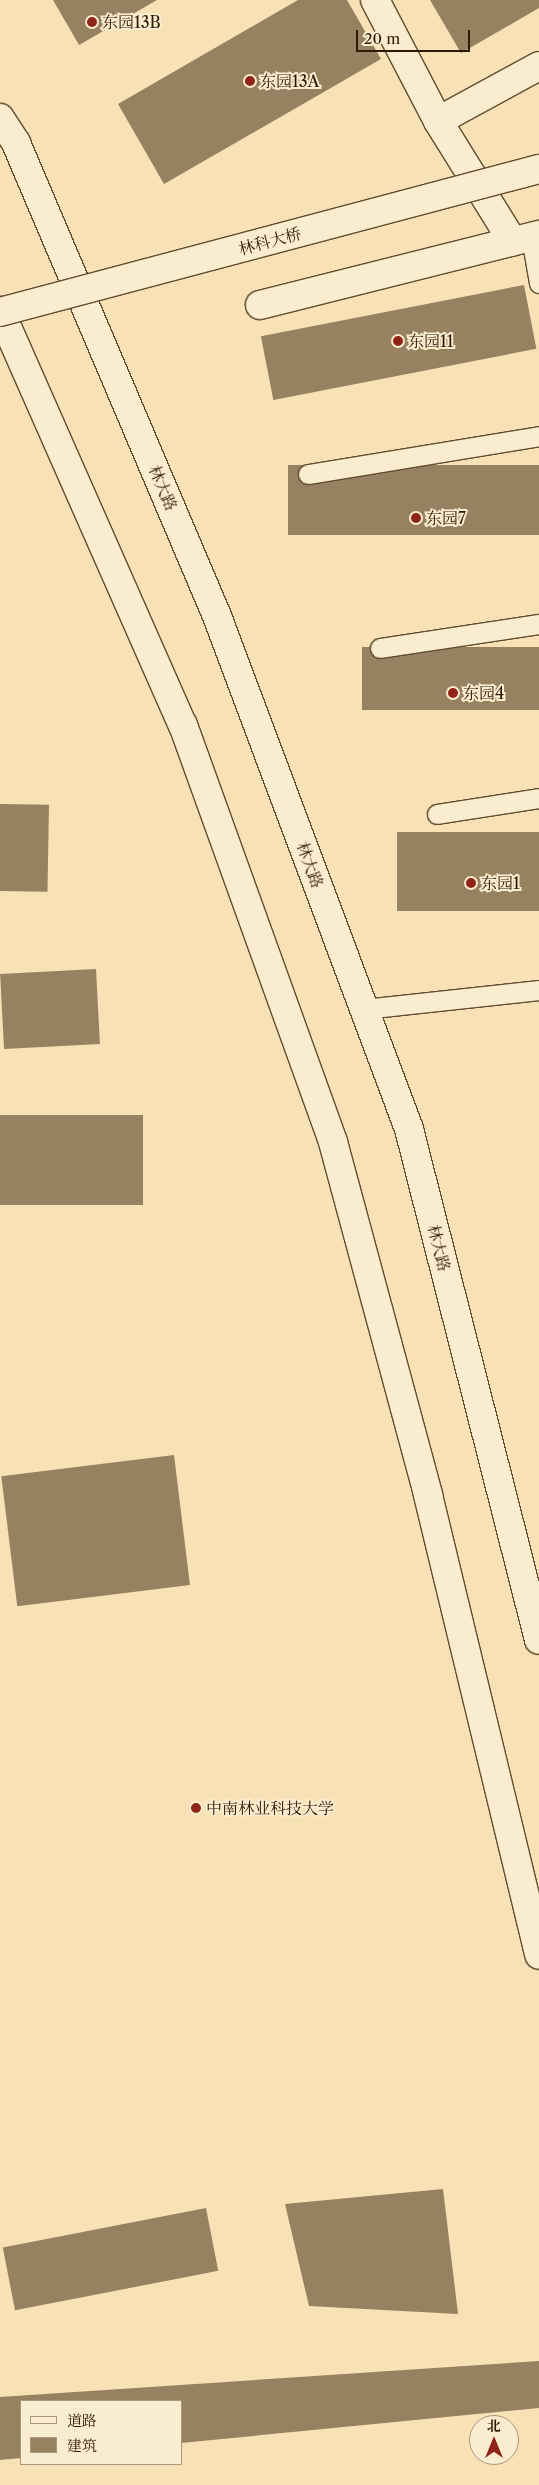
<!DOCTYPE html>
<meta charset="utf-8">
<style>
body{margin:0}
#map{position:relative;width:539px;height:2485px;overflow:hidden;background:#f8e1b5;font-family:"Libre Caslon Text","Noto Serif SC",serif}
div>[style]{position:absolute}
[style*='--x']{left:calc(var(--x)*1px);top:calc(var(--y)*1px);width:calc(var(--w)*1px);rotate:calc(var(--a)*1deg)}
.building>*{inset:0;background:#968160;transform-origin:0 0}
.roads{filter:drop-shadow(1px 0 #5f4c30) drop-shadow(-1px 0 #5f4c30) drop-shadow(0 1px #5f4c30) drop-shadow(0 -1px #5f4c30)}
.lane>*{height:19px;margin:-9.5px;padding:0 9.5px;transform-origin:9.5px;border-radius:9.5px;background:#faeccf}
.street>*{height:28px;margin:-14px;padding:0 14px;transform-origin:14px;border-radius:14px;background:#faeccf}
.secondary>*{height:28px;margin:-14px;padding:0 14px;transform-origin:14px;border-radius:14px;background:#faeccf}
.bridges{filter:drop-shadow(1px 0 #5f4c30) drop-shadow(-1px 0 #5f4c30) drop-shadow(0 1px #5f4c30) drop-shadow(0 -1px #5f4c30)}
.street-bridge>*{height:28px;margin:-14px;padding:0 14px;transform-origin:14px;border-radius:14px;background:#faeccf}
.dots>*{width:14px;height:14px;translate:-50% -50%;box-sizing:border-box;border:2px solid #faeccf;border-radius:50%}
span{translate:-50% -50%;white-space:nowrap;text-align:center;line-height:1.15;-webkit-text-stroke:4px #faeccf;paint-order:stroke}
.poi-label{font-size:16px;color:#2c1a03}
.left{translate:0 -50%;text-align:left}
.street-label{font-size:16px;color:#2c1a03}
.legend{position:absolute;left:20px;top:2400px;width:162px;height:65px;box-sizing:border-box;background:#faeccf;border:1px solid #a8987d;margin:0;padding:6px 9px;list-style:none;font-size:15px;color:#2c1a03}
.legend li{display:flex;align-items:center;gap:10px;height:25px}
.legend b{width:25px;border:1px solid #a8987d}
.north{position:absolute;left:469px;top:2415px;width:50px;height:50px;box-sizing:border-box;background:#faeccf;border:1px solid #a8987d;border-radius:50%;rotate:0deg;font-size:14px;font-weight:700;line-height:20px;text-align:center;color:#2c1a03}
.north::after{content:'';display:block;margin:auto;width:18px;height:22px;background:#8f2418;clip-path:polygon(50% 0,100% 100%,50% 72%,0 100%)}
.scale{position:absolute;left:356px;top:30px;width:114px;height:22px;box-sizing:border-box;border:2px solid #2c1a03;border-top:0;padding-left:6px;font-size:15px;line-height:18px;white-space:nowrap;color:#2c1a03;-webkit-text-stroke:4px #faeccf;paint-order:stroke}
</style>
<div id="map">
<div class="building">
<i style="clip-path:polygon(53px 0,157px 0,79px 45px)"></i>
<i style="clip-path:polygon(298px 0,347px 0,381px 59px,164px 184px,118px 104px)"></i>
<i style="clip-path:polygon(430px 0,539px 0,539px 8px,461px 53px)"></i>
<i style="left:524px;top:285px;width:65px;height:268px;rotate:79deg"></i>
<i style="left:539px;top:465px;width:70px;height:251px;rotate:90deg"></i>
<i style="left:539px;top:647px;width:63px;height:177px;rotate:90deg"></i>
<i style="left:0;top:804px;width:49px;height:87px;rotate:1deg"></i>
<i style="left:539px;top:832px;width:79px;height:142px;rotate:90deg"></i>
<i style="left:96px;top:969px;width:75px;height:96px;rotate:87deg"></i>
<i style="left:143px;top:1115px;width:90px;height:143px;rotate:90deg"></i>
<i style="left:174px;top:1455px;width:131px;height:174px;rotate:83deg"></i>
<i style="clip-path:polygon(443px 2189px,458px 2314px,309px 2306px,285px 2204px)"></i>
<i style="left:206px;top:2208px;width:64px;height:207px;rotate:79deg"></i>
<i style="clip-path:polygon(539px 2361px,539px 2408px,181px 2443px,181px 2401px,21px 2401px,21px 2458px,0 2460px,0 2397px)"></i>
</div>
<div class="roads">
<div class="lane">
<i style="--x:539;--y:239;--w:8;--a:-166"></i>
<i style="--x:531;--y:237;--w:47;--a:80.1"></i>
<i style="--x:308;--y:474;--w:234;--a:-9.3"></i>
<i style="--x:380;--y:648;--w:161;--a:-8.6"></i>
<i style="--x:437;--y:814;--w:103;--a:-8.9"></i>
<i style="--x:364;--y:1009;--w:176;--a:-6.2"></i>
</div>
<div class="street">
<i style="--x:375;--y:0;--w:136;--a:62.5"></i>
<i style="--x:438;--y:121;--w:142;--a:58.2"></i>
<i style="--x:438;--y:121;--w:115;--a:-28.6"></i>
<i style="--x:260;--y:305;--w:288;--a:-14.1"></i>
</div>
<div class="secondary">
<i style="--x:0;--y:118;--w:30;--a:57"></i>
<i style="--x:16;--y:143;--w:514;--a:66.98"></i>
<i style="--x:217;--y:616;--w:548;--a:69.48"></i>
<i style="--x:409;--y:1129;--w:527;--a:75.73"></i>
<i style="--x:0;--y:311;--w:453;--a:66.2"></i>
<i style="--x:183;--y:725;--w:443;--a:70.2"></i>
<i style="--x:333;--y:1142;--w:366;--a:74.9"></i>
<i style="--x:428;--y:1495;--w:473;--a:76.4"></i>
</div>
</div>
<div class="bridges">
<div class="street-bridge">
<i style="--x:0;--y:312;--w:558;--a:-14.86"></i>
</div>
</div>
<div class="dots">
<i style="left:92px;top:22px;background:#8f2418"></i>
<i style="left:250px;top:81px;background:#8f2418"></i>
<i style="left:398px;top:341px;background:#8f2418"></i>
<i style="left:416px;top:518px;background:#8f2418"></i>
<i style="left:453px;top:693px;background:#8f2418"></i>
<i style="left:471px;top:883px;background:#8f2418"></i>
<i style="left:196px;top:1808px;background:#8f2418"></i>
</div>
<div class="poi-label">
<span class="left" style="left:102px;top:22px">东园13B</span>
<span class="left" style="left:260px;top:81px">东园13A</span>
<span class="left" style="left:408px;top:341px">东园11</span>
<span class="left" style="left:426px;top:518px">东园7</span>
<span class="left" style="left:463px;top:693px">东园4</span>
<span class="left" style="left:481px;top:883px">东园1</span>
<span class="left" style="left:206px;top:1808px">中南林业科技大学</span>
</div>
<div class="street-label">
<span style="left:270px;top:241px;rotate:-15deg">林科大桥</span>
<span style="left:163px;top:488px;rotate:67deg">林大路</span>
<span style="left:310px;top:865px;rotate:70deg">林大路</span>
<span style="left:439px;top:1248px;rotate:76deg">林大路</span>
</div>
<ul class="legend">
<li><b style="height:6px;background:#faeccf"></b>道路</li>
<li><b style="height:14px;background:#968160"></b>建筑</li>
</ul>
<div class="north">北</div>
<div class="scale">20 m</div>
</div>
